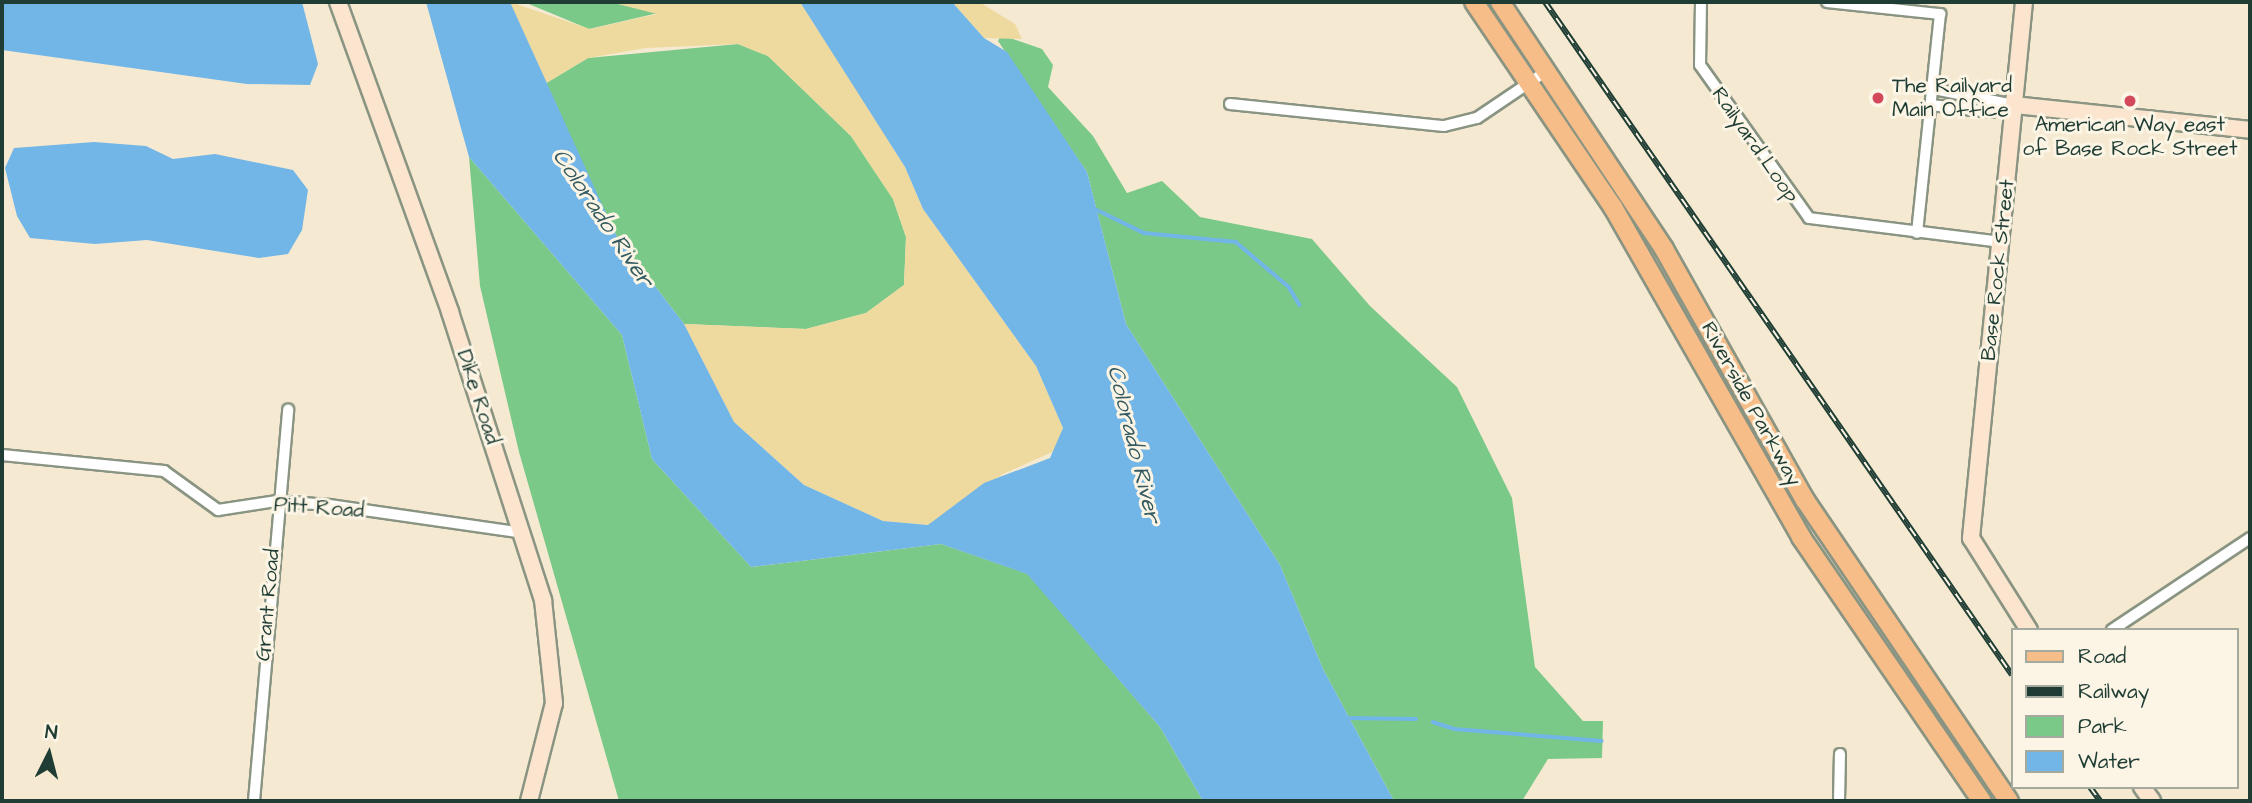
<!DOCTYPE html>
<style>
body{margin:0}
#map{position:relative;width:2252px;height:803px;overflow:hidden;background:#f5ead1;font-family:"Architects Daughter",sans-serif}
div>[style]{position:absolute}
[style*='--x']{left:calc(var(--x)*1px);top:calc(var(--y)*1px);width:calc(var(--w)*1px);rotate:calc(var(--a)*1deg)}
.green>*{inset:0;background:#7bc989}
.sand>*{inset:0;background:#eeda9e}
.water>*{inset:0;background:#72b5e7}
.stream>*{height:3.5px;margin:-1.75px;padding:0 1.75px;transform-origin:1.75px;border-radius:1.75px;background:#72b5e7}
.roads{filter:drop-shadow(2px 0 #8a9482) drop-shadow(-2px 0 #8a9482) drop-shadow(0 2px #8a9482) drop-shadow(0 -2px #8a9482)}
.street>*{height:10px;margin:-5px;padding:0 5px;transform-origin:5px;border-radius:5px;background:#fff}
.secondary>*{height:16px;margin:-8px;padding:0 8px;transform-origin:8px;border-radius:8px;background:#fce5cf}
.primary>*{height:18px;margin:-9px;padding:0 9px;transform-origin:9px;border-radius:9px;background:#f7bd88}
.rail>*{height:6px;margin-top:-3px;transform-origin:0;background:repeating-linear-gradient(90deg,#fcf5e5 0 10px,#1f3d34 0 20px);box-sizing:border-box;border-block:2px solid #1f3d34}
.dots>*{width:19px;height:19px;translate:-50% -50%;box-sizing:border-box;border:4px solid #fcf5e5;border-radius:50%}
span{translate:-50% -50%;white-space:nowrap;text-align:center;line-height:1.15;-webkit-text-stroke:6px #fcf5e5;paint-order:stroke}
.poi-label{font-size:21px;color:#1f3d34}
.left{translate:0 -50%;text-align:left}
.street-label{font-size:21px;color:#1f3d34}
.water-label{font-size:23px;color:#345b61;font-style:italic}
.frame{position:absolute;inset:0;border:4px solid #1f3d34;pointer-events:none}
.legend{position:absolute;left:2011px;top:628px;width:228px;height:161px;box-sizing:border-box;background:#fcf5e5;border:2px solid #a4ab9e;margin:0;padding:9px 12px;list-style:none;font-size:21px;color:#1f3d34}
.legend li{display:flex;align-items:center;gap:14px;height:35px}
.legend b{width:35px;border:2px solid #a4ab9e}
.north{position:absolute;left:14px;top:719px;width:70px;height:70px;-webkit-text-stroke:5px #fcf5e5;paint-order:stroke;rotate:6deg;font-size:19px;font-weight:700;line-height:28px;text-align:center;color:#1f3d34}
.north::after{content:'';display:block;margin:auto;width:24px;height:32px;background:#1f3d34;clip-path:polygon(50% 0,100% 100%,50% 72%,0 100%)}
</style>
<div id="map">
<div class="green">
<i style="clip-path:polygon(524px 2px,610px 2px,658px 13px,589px 29px)"></i>
<i style="clip-path:polygon(1001px 35px,1042px 49px,1053px 65px,1048px 87px,1093px 136px,1127px 193px,1162px 181px,1200px 217px,1312px 239px,1370px 306px,1457px 387px,1512px 498px,1535px 667px,1583px 721px,1603px 721px,1602px 758px,1548px 759px,1522px 801px,1394px 801px,1323px 669px,1280px 565px,1126px 324px,1087px 172px,998px 41px)"></i>
<i style="clip-path:polygon(738px 44px,768px 56px,851px 136px,893px 199px,906px 237px,904px 285px,866px 313px,806px 329px,684px 324px,616px 235px,543px 85px,588px 58px)"></i>
<i style="clip-path:polygon(469px 157px,622px 335px,652px 459px,751px 567px,941px 544px,1028px 574px,1160px 727px,1203px 801px,619px 801px,519px 452px,480px 286px)"></i>
</div>
<div class="sand">
<i style="clip-path:polygon(510px 2px,590px 29px,657px 14px,610px 2px,801px 2px,905px 167px,923px 209px,1036px 366px,1063px 428px,1059px 449px,1003px 474px,929px 525px,883px 521px,804px 485px,734px 422px,684px 324px,806px 329px,866px 313px,904px 285px,906px 237px,893px 199px,851px 136px,768px 56px,738px 44px,646px 48px,588px 58px,543px 85px)"></i>
<i style="clip-path:polygon(952px 2px,979px 2px,1015px 24px,1022px 39px,984px 38px)"></i>
</div>
<div class="water">
<i style="clip-path:polygon(2px 2px,302px 2px,318px 64px,310px 85px,247px 84px,2px 50px)"></i>
<i style="clip-path:polygon(426px 2px,510px 2px,616px 235px,684px 324px,734px 422px,804px 485px,883px 521px,928px 525px,984px 483px,1050px 458px,1063px 428px,1036px 366px,923px 209px,905px 167px,800px 2px,952px 2px,984px 38px,1007px 52px,1087px 172px,1126px 324px,1280px 565px,1323px 669px,1394px 801px,1203px 801px,1160px 727px,1027px 574px,941px 544px,751px 567px,652px 459px,622px 335px,469px 157px)"></i>
<i style="clip-path:polygon(94px 142px,146px 146px,173px 159px,215px 154px,293px 170px,308px 190px,302px 230px,288px 254px,259px 258px,147px 240px,95px 244px,30px 238px,17px 216px,5px 168px,14px 148px)"></i>
</div>
<div class="stream">
<i style="--x:1091;--y:207;--w:59;--a:26.1"></i>
<i style="--x:1144;--y:233;--w:92;--a:5.6"></i>
<i style="--x:1236;--y:242;--w:70;--a:40.3"></i>
<i style="--x:1289;--y:287;--w:21;--a:59"></i>
<i style="--x:1345;--y:718;--w:71;--a:0.8"></i>
<i style="--x:1433;--y:722;--w:22;--a:18"></i>
<i style="--x:1454;--y:729;--w:148;--a:4.6"></i>
</div>
<div class="roads">
<div class="street">
<i style="--x:1701;--y:2;--w:63;--a:90.9"></i>
<i style="--x:1700;--y:65;--w:188;--a:54.5"></i>
<i style="--x:1809;--y:218;--w:193;--a:7.1"></i>
<i style="--x:1827;--y:2;--w:114;--a:6.1"></i>
<i style="--x:1940;--y:14;--w:220;--a:96"></i>
<i style="--x:1230;--y:104;--w:215;--a:5.9"></i>
<i style="--x:1444;--y:126;--w:34;--a:-14"></i>
<i style="--x:1477;--y:118;--w:86;--a:-34.1"></i>
<i style="--x:1931;--y:105;--w:60;--a:6.7"></i>
<i style="--x:1991;--y:112;--w:24;--a:-17"></i>
<i style="--x:2014;--y:105;--w:83;--a:-168.8"></i>
<i style="--x:2;--y:455;--w:163;--a:5.6"></i>
<i style="--x:164;--y:471;--w:67;--a:35.8"></i>
<i style="--x:218;--y:510;--w:60;--a:-8.7"></i>
<i style="--x:277;--y:501;--w:52;--a:4.4"></i>
<i style="--x:329;--y:505;--w:196;--a:8.2"></i>
<i style="--x:2112;--y:630;--w:166;--a:-33.7"></i>
<i style="--x:254;--y:801;--w:393;--a:-85"></i>
<i style="--x:1839;--y:801;--w:47;--a:-88.8"></i>
</div>
<div class="secondary">
<i style="--x:338;--y:2;--w:330;--a:70.1"></i>
<i style="--x:450;--y:312;--w:303;--a:72.1"></i>
<i style="--x:543;--y:600;--w:104;--a:83.9"></i>
<i style="--x:554;--y:703;--w:101;--a:104.3"></i>
<i style="--x:2024;--y:2;--w:539;--a:95.65"></i>
<i style="--x:1971;--y:538;--w:109;--a:57.8"></i>
<i style="--x:2014;--y:105;--w:237;--a:6"></i>
<i style="--x:2142;--y:787;--w:17;--a:54"></i>
</div>
<div class="primary">
<i style="--x:1474;--y:2;--w:248;--a:55.9"></i>
<i style="--x:1613;--y:207;--w:380;--a:60.3"></i>
<i style="--x:1801;--y:537;--w:320;--a:55.6"></i>
<i style="--x:1500;--y:2;--w:296;--a:56.4"></i>
<i style="--x:1664;--y:249;--w:288;--a:60.7"></i>
<i style="--x:1805;--y:500;--w:364;--a:55.9"></i>
</div>
</div>
<div class="rail">
<i style="--x:1545;--y:2;--w:819;--a:55.24"></i>
<i style="--x:2090;--y:787;--w:17;--a:54"></i>
</div>
<div class="dots">
<i style="left:1878px;top:98px;background:#d1495b"></i>
<i style="left:2130px;top:101px;background:#d1495b"></i>
</div>
<div class="poi-label">
<span class="left" style="left:1892px;top:98px">The Railyard<br>Main Office</span>
<span style="left:2130px;top:137px">American Way east<br>of Base Rock Street</span>
</div>
<div class="street-label">
<span style="left:1755px;top:145px;rotate:55deg">Railyard Loop</span>
<span style="left:1998px;top:270px;rotate:-84deg">Base Rock Street</span>
<span style="left:478px;top:397px;rotate:72deg">Dike Road</span>
<span style="left:1751px;top:404px;rotate:61deg">Riverside Parkway</span>
<span style="left:319px;top:508px;rotate:4deg">Pitt Road</span>
<span style="left:268px;top:605px;rotate:-85deg">Grant Road</span>
</div>
<div class="water-label">
<span style="left:603px;top:218px;rotate:56deg">Colorado River</span>
<span style="left:1134px;top:444px;rotate:76deg">Colorado River</span>
</div>
<div class="frame"></div>
<ul class="legend">
<li><b style="height:9px;background:#f7bd88"></b>Road</li>
<li><b style="height:9px;background:#1f3d34"></b>Railway</li>
<li><b style="height:19px;background:#7bc989"></b>Park</li>
<li><b style="height:19px;background:#72b5e7"></b>Water</li>
</ul>
<div class="north">N</div>
</div>
